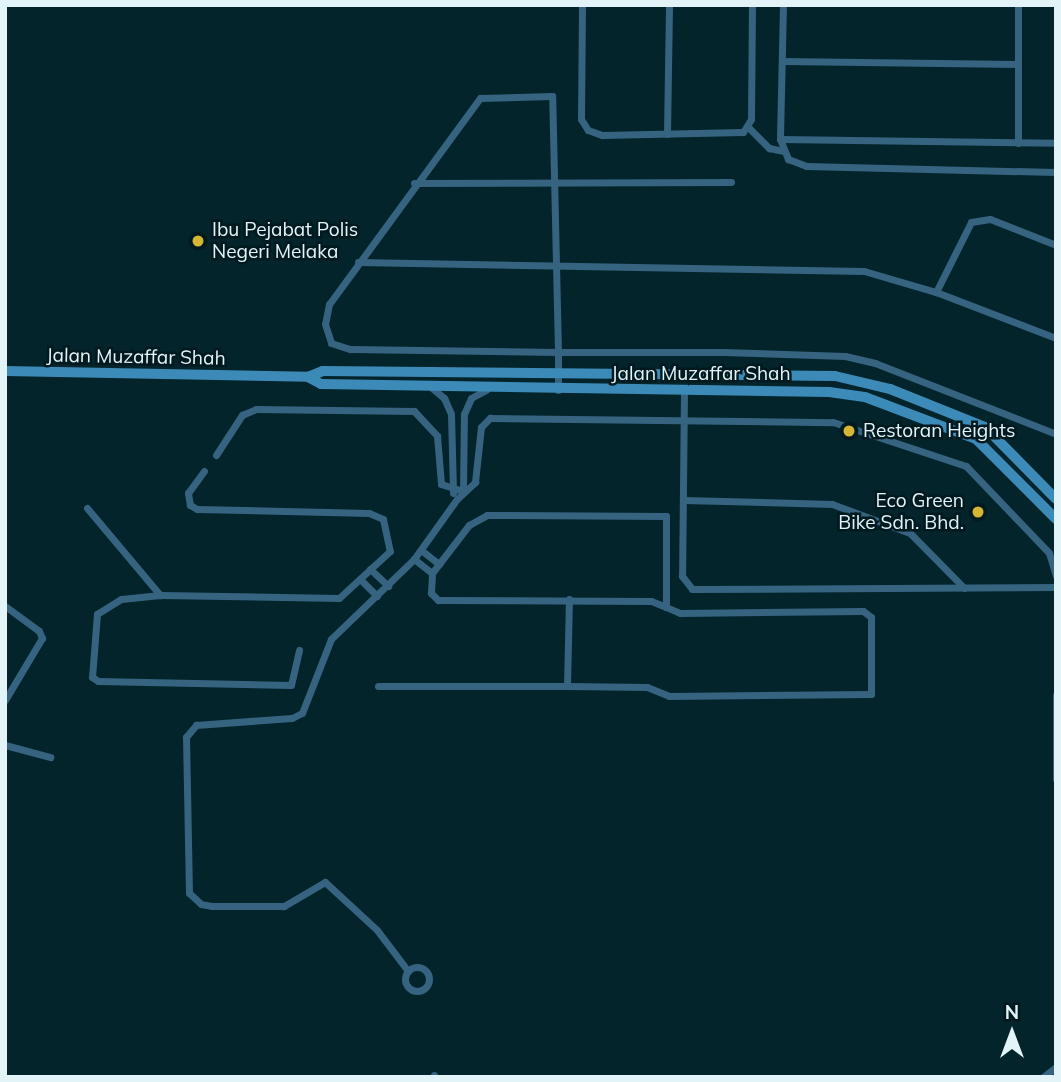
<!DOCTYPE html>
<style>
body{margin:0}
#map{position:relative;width:1061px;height:1082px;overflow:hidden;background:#03242a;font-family:Mulish,sans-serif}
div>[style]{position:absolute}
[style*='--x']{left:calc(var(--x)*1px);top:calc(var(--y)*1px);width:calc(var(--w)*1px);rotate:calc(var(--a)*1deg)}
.street>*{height:7px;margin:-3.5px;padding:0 3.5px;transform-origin:3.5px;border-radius:3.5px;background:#356380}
.street>.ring{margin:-3.5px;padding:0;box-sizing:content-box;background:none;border:7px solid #356380;border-radius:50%}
.secondary>*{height:10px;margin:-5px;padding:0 5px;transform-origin:5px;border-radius:5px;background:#3b8ab7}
.dots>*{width:19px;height:19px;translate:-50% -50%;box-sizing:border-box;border:4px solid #001a20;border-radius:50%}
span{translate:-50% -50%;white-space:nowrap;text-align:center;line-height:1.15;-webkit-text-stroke:5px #001a20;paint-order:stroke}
.poi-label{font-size:19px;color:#e2f4f8}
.left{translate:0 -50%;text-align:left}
.right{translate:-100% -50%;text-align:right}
.street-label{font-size:19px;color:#e2f4f8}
.frame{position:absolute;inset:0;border:7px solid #e2f4f8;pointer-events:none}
.north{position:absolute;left:977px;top:998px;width:70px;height:70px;-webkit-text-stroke:5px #001a20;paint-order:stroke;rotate:0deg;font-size:19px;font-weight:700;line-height:28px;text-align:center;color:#e2f4f8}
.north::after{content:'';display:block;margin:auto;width:24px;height:32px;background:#e2f4f8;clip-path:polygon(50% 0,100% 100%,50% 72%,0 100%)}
</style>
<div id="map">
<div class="street">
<i style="--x:582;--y:5;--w:114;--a:90.5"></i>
<i style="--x:581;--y:119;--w:13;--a:58"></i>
<i style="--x:588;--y:130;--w:15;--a:20"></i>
<i style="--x:602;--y:135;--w:141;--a:-1.2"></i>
<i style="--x:743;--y:132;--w:15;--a:-58"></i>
<i style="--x:751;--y:119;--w:114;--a:-89.5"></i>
<i style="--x:783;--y:5;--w:134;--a:91.3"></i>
<i style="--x:780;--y:139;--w:22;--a:68"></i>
<i style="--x:788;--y:159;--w:19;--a:21"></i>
<i style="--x:806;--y:166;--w:250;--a:1.4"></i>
<i style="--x:782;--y:61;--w:236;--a:0.7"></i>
<i style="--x:748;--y:127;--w:30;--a:45"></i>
<i style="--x:769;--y:148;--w:14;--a:12"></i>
<i style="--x:667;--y:134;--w:129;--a:-89.1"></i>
<i style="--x:780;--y:139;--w:276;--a:0.8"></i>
<i style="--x:1018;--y:143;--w:138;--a:-90"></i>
<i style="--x:414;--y:183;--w:317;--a:-0.2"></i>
<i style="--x:358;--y:262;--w:506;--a:1.02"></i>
<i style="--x:864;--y:271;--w:75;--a:16.3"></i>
<i style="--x:936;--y:292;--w:129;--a:21"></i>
<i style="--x:936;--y:292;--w:78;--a:-63.4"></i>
<i style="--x:971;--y:222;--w:19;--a:-9"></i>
<i style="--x:990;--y:219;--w:71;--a:21.5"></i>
<i style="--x:432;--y:388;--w:16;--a:40"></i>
<i style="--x:444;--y:398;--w:17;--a:66"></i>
<i style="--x:451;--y:414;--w:79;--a:88.5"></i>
<i style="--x:558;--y:390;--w:38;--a:-90"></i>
<i style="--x:558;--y:352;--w:256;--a:-91.3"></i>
<i style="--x:552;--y:96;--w:72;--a:178.4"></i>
<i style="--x:480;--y:98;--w:255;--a:126.2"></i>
<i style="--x:329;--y:304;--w:20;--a:101"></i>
<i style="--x:325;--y:324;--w:20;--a:72"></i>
<i style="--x:331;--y:343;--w:20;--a:18"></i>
<i style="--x:350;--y:349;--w:208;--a:0.8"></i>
<i style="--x:558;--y:352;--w:165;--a:0"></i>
<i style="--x:723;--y:352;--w:122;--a:1.9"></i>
<i style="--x:845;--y:356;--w:31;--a:13"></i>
<i style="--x:875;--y:363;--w:194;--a:21.4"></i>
<i style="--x:684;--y:392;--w:184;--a:90.6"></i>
<i style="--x:682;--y:576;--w:16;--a:52"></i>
<i style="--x:692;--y:589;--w:364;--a:-0.3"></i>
<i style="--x:216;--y:455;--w:48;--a:-57"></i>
<i style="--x:242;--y:415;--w:15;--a:-23"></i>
<i style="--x:256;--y:409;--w:158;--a:0.7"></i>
<i style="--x:414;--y:411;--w:34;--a:47"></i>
<i style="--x:437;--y:436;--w:48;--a:85.2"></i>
<i style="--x:441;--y:484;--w:23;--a:18"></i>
<i style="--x:204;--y:471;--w:27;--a:126"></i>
<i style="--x:188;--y:493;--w:12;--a:81"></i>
<i style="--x:190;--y:505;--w:8;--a:30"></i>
<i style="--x:197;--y:509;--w:172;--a:1.3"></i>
<i style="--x:369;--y:513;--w:15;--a:23"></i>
<i style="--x:383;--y:519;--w:33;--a:78"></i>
<i style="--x:390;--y:551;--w:69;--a:137.3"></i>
<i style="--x:339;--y:598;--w:179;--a:-179"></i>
<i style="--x:160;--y:595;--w:39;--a:174"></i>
<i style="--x:121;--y:599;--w:28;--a:148"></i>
<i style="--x:97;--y:614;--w:63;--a:94.5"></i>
<i style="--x:92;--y:677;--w:7;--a:34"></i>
<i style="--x:98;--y:681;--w:193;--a:1.2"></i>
<i style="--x:291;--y:685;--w:36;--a:-77"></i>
<i style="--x:463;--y:491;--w:77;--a:-89.3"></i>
<i style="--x:464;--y:414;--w:17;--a:-66"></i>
<i style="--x:471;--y:398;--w:17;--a:-28"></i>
<i style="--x:683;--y:500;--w:149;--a:1.5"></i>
<i style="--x:832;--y:504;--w:83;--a:20.4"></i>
<i style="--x:910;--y:533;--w:77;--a:45.5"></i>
<i style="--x:87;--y:508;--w:114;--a:50"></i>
<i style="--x:421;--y:550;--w:23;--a:38"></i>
<i style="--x:414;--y:559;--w:23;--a:38"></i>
<i style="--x:370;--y:569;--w:25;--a:43"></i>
<i style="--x:360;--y:579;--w:24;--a:45"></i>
<i style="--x:5;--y:606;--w:42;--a:36.3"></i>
<i style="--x:39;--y:631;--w:8;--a:67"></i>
<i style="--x:42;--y:638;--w:72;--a:120.8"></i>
<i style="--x:378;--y:686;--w:189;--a:0"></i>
<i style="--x:567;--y:686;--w:87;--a:-88.7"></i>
<i style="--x:567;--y:686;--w:80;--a:0.7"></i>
<i style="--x:647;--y:687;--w:24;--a:22"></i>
<i style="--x:669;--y:696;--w:202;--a:-0.6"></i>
<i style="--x:871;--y:694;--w:77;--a:-90"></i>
<i style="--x:871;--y:617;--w:10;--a:-143"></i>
<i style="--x:863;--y:611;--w:183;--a:179.4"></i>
<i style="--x:680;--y:613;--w:15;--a:-157"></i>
<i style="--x:666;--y:607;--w:16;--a:-158"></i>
<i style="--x:651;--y:601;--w:213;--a:-179.7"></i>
<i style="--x:438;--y:600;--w:10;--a:-135"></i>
<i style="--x:431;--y:593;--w:20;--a:-87"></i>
<i style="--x:432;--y:573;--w:61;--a:-52.4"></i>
<i style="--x:469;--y:525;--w:21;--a:-29"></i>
<i style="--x:487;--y:515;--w:179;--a:0.3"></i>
<i style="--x:666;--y:516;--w:91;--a:90"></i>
<i style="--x:1056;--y:695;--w:84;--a:90"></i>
<i style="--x:5;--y:745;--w:47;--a:14.9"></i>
<i class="ring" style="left:405px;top:967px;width:17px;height:17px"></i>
<i style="--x:408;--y:971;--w:51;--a:-127.1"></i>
<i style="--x:377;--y:930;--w:71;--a:-137.3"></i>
<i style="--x:325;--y:882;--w:48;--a:149.7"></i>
<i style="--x:284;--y:906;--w:72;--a:180"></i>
<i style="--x:212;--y:906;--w:11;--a:-170"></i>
<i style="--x:201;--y:904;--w:16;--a:-137"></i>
<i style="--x:189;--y:893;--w:156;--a:-91.1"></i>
<i style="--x:186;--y:737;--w:16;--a:-50"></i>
<i style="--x:196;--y:725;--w:96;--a:-4.2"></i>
<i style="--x:292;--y:718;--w:11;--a:-27"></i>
<i style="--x:302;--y:713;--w:79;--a:-68.6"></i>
<i style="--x:331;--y:639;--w:115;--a:-43.9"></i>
<i style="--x:414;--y:559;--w:74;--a:-54.4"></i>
<i style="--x:457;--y:499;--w:25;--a:-43"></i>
<i style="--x:475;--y:482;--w:55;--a:-83.8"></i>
<i style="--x:481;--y:427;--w:13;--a:-45"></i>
<i style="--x:490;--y:418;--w:343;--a:0.7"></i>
<i style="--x:833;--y:422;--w:140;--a:18.3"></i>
<i style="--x:966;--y:466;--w:120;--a:46.3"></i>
<i style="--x:1049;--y:553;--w:24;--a:73"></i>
<i style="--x:434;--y:1077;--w:2;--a:-90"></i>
<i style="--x:1043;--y:1077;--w:16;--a:-38"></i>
</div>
<div class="secondary">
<i style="--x:5;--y:371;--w:303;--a:1.1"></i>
<i style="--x:308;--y:377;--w:16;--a:-22"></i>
<i style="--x:323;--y:371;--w:512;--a:0.56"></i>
<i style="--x:835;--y:376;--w:57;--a:13.3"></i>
<i style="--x:890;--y:389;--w:102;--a:21.8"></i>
<i style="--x:985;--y:427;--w:101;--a:45.4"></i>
<i style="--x:308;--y:377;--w:15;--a:28"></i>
<i style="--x:321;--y:384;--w:508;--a:0.9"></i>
<i style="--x:829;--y:392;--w:36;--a:8"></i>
<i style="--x:865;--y:397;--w:119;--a:20.7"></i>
<i style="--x:976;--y:439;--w:113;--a:45"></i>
</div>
<div class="dots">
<i style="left:198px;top:241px;background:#d5b534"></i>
<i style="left:849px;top:431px;background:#d5b534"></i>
<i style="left:978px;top:512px;background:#d5b534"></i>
</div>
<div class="poi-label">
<span class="left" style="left:212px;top:241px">Ibu Pejabat Polis<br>Negeri Melaka</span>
<span class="left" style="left:863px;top:431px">Restoran Heights</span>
<span class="right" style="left:964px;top:512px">Eco Green<br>Bike Sdn. Bhd.</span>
</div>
<div class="street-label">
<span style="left:136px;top:357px;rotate:1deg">Jalan Muzaffar Shah</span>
<span style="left:701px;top:374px">Jalan Muzaffar Shah</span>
</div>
<div class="frame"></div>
<div class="north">N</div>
</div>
